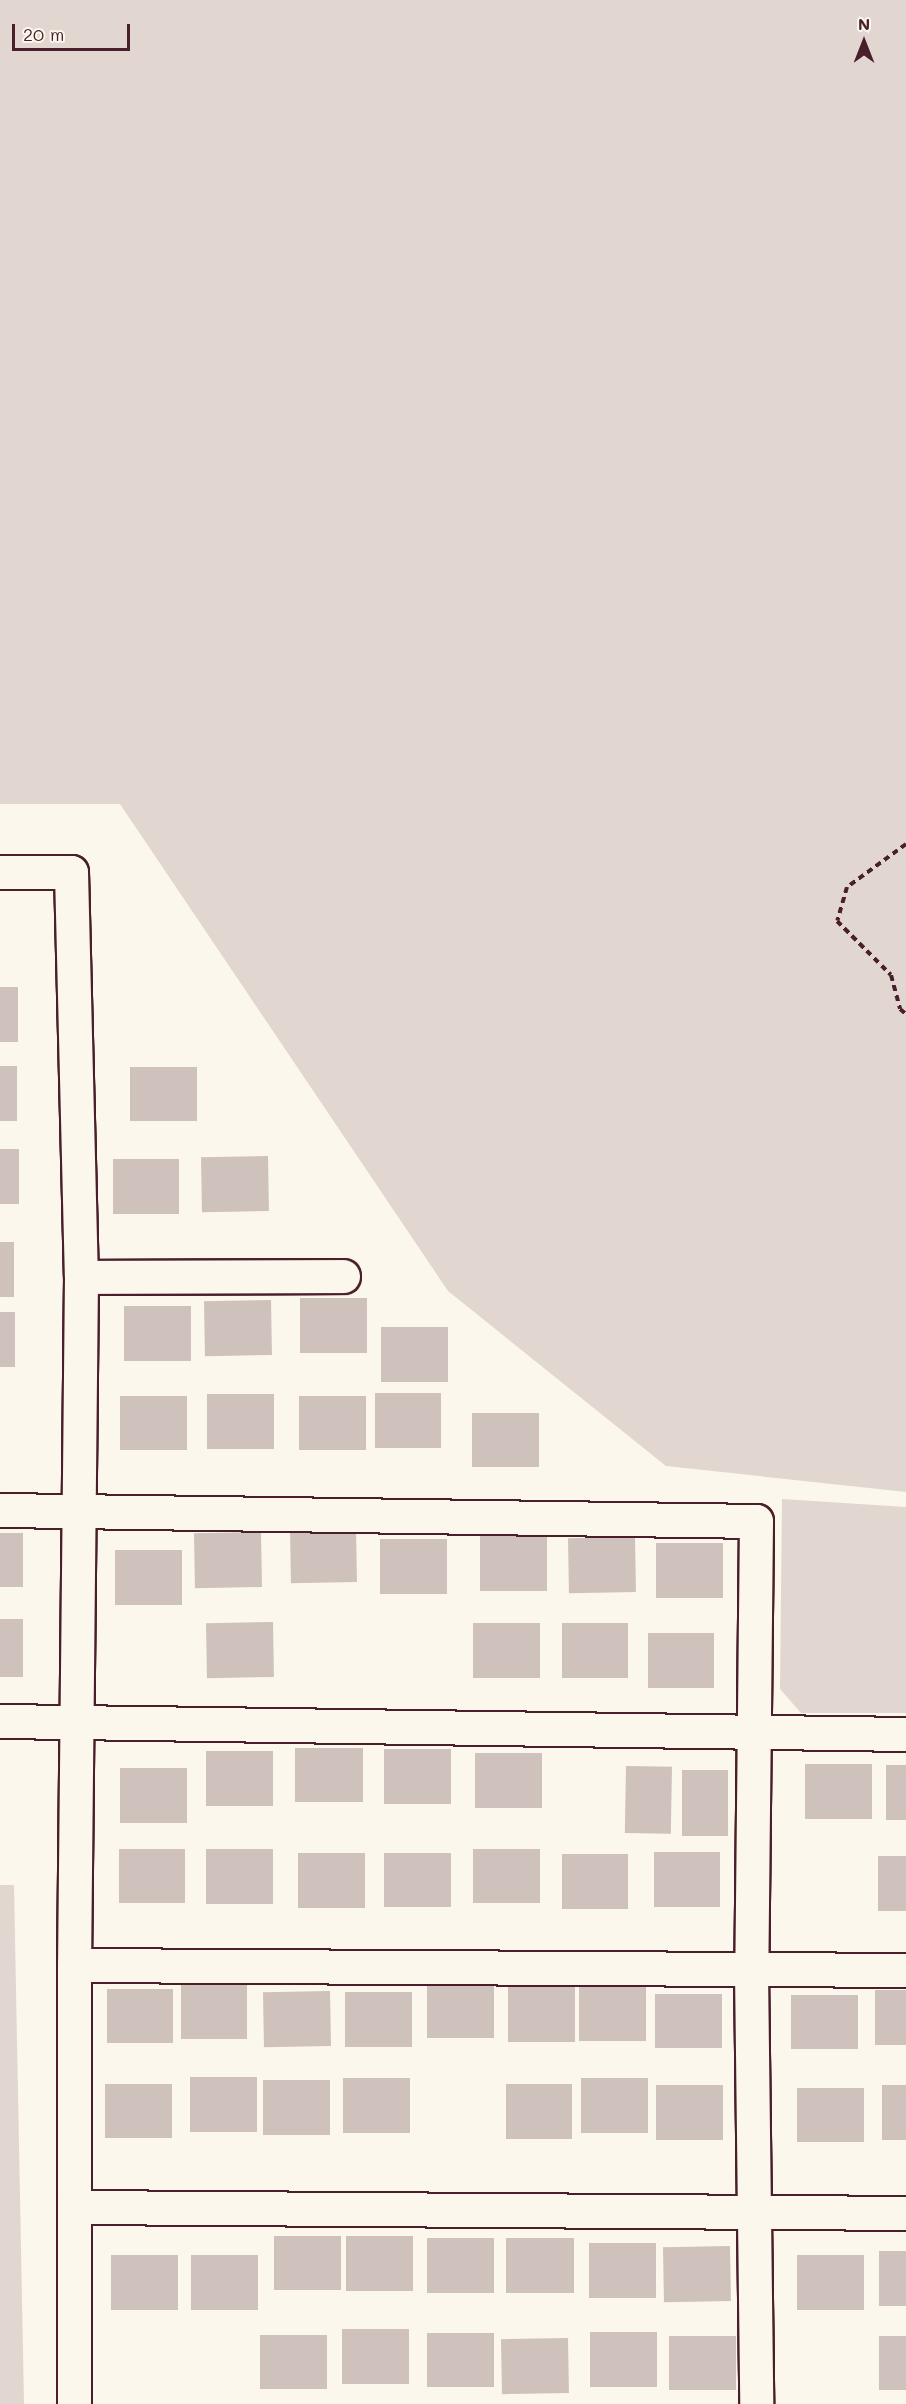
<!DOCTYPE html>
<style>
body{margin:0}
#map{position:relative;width:906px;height:2404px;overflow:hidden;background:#fbf7ec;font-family:Mali,sans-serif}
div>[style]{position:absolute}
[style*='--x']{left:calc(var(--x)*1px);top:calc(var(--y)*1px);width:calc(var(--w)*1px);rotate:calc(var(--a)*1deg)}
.green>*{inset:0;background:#e2d7d0}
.building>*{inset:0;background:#cfc2bc;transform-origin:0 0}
.path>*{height:4px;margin-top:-2px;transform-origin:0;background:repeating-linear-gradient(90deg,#4a1f2b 0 6px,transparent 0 10.5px)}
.roads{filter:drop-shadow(2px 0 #4a1f2b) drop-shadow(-2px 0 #4a1f2b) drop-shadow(0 2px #4a1f2b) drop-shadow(0 -2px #4a1f2b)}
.minor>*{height:33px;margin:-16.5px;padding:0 16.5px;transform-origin:16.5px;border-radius:16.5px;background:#fbf7ec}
span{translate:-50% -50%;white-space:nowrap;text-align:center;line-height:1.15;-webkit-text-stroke:4.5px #fbf7ec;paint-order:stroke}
.north{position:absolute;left:834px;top:12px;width:60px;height:60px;-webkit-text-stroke:4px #fbf7ec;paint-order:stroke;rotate:0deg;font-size:16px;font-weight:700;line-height:24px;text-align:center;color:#4a1f2b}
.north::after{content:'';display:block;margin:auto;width:21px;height:27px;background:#4a1f2b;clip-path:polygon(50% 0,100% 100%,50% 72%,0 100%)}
.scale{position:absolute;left:12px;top:24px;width:118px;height:27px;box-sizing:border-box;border:3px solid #4a1f2b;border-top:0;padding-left:8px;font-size:18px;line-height:21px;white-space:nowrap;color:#4a1f2b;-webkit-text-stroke:4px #fbf7ec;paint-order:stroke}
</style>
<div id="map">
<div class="green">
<i style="clip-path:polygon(0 0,906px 0,906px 1492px,666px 1466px,448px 1291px,120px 804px,0 804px)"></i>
<i style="clip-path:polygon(782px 1499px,906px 1507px,906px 1713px,801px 1713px,780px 1689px)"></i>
<i style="clip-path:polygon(0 1885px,14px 1885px,24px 2404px,0 2404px)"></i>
</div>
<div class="building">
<i style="left:18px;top:987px;width:55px;height:18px;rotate:90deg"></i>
<i style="left:0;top:1066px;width:17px;height:55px"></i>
<i style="left:130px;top:1067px;width:67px;height:54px"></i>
<i style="left:0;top:1149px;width:19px;height:55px"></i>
<i style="left:268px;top:1156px;width:55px;height:67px;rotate:89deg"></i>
<i style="left:113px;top:1159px;width:66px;height:55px"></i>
<i style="left:0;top:1242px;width:14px;height:55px"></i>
<i style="left:300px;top:1298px;width:67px;height:55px"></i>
<i style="left:271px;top:1300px;width:55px;height:67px;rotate:89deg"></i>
<i style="left:124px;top:1306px;width:67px;height:55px"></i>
<i style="left:0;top:1312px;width:15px;height:55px"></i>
<i style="left:381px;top:1327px;width:67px;height:55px"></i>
<i style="left:375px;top:1393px;width:66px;height:55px"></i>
<i style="left:207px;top:1394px;width:67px;height:55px"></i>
<i style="left:120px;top:1396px;width:67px;height:54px"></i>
<i style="left:366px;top:1396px;width:54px;height:67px;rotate:90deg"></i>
<i style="left:472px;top:1413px;width:67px;height:54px"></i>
<i style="left:356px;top:1527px;width:55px;height:66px;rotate:89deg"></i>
<i style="left:261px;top:1532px;width:55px;height:67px;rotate:89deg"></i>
<i style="left:0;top:1533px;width:23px;height:54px"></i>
<i style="left:480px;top:1536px;width:67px;height:55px"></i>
<i style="left:635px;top:1537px;width:55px;height:67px;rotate:89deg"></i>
<i style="left:380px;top:1539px;width:67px;height:55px"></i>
<i style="left:656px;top:1543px;width:67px;height:55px"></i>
<i style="left:182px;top:1550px;width:55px;height:67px;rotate:90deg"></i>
<i style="left:0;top:1619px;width:23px;height:58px"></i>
<i style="left:273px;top:1622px;width:55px;height:67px;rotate:89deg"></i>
<i style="left:540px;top:1623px;width:55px;height:67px;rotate:90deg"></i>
<i style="left:562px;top:1623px;width:66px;height:55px"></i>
<i style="left:648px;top:1633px;width:66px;height:55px"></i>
<i style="left:295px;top:1748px;width:68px;height:54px"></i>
<i style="left:451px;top:1749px;width:55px;height:67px;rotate:90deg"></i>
<i style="left:273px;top:1751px;width:55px;height:67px;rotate:90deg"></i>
<i style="left:475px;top:1753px;width:67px;height:55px"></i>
<i style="left:805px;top:1764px;width:67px;height:55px"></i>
<i style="left:886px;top:1765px;width:20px;height:55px"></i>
<i style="left:626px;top:1766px;width:46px;height:67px;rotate:1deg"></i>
<i style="left:187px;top:1768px;width:55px;height:67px;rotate:90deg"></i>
<i style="left:682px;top:1770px;width:46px;height:66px"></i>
<i style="left:119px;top:1849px;width:66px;height:54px"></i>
<i style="left:206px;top:1849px;width:67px;height:55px"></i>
<i style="left:473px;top:1849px;width:67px;height:54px"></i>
<i style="left:720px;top:1852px;width:55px;height:66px;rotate:90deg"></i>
<i style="left:365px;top:1853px;width:55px;height:67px;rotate:90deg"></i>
<i style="left:384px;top:1853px;width:67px;height:54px"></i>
<i style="left:562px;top:1854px;width:66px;height:55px"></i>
<i style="left:878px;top:1856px;width:28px;height:55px"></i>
<i style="left:494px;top:1984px;width:54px;height:67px;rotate:90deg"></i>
<i style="left:181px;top:1985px;width:66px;height:54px"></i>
<i style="left:646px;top:1986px;width:55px;height:67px;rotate:90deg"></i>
<i style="left:508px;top:1987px;width:67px;height:55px"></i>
<i style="left:107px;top:1989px;width:66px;height:54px"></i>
<i style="left:875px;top:1990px;width:31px;height:55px"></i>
<i style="left:330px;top:1991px;width:55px;height:67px;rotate:89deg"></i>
<i style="left:412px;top:1992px;width:55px;height:67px;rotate:90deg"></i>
<i style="left:722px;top:1994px;width:54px;height:67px;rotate:90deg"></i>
<i style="left:791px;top:1995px;width:67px;height:54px"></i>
<i style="left:190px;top:2077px;width:67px;height:55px"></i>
<i style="left:343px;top:2078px;width:67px;height:55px"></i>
<i style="left:648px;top:2078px;width:55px;height:67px;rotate:90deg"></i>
<i style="left:263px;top:2080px;width:67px;height:55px"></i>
<i style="left:105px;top:2084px;width:67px;height:54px"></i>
<i style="left:506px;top:2084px;width:66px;height:55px"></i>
<i style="left:723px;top:2085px;width:55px;height:67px;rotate:90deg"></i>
<i style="left:882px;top:2085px;width:24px;height:55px"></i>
<i style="left:797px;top:2088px;width:67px;height:54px"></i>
<i style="left:274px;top:2236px;width:67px;height:54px"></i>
<i style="left:413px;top:2236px;width:55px;height:67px;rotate:90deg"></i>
<i style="left:494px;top:2238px;width:55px;height:67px;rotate:90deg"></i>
<i style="left:574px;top:2238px;width:55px;height:68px;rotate:90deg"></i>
<i style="left:589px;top:2243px;width:67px;height:55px"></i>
<i style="left:730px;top:2246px;width:55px;height:67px;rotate:89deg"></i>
<i style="left:879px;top:2251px;width:27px;height:55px"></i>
<i style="left:111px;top:2255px;width:67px;height:55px"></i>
<i style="left:191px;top:2255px;width:67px;height:55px"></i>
<i style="left:797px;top:2255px;width:67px;height:55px"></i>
<i style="left:342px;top:2329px;width:67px;height:55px"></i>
<i style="left:590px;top:2332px;width:67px;height:55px"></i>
<i style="left:427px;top:2333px;width:67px;height:54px"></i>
<i style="left:327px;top:2335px;width:54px;height:67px;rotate:90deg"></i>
<i style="left:736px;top:2336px;width:54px;height:67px;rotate:90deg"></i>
<i style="left:879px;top:2336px;width:27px;height:54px"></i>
<i style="left:568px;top:2338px;width:55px;height:67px;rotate:89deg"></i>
</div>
<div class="path">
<i style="--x:906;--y:844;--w:73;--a:143.9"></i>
<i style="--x:847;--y:887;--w:35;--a:106"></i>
<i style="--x:837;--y:921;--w:76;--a:45"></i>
<i style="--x:891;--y:975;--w:35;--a:75"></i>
<i style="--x:900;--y:1009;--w:8;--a:40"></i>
</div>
<div class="roads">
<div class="minor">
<i style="--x:0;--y:872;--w:71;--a:0"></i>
<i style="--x:71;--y:872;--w:405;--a:88.6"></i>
<i style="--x:81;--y:1277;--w:688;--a:90.58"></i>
<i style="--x:74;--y:1965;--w:439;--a:90"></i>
<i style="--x:81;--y:1277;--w:262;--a:-0.2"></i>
<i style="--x:0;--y:1510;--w:756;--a:0.83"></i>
<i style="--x:756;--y:1521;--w:449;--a:90.6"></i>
<i style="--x:751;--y:1970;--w:434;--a:89.3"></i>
<i style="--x:0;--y:1721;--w:906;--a:0.82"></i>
<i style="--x:74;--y:1965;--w:832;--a:0.34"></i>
<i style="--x:76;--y:2207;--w:830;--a:0.41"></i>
</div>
</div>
<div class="north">N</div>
<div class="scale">20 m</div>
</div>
